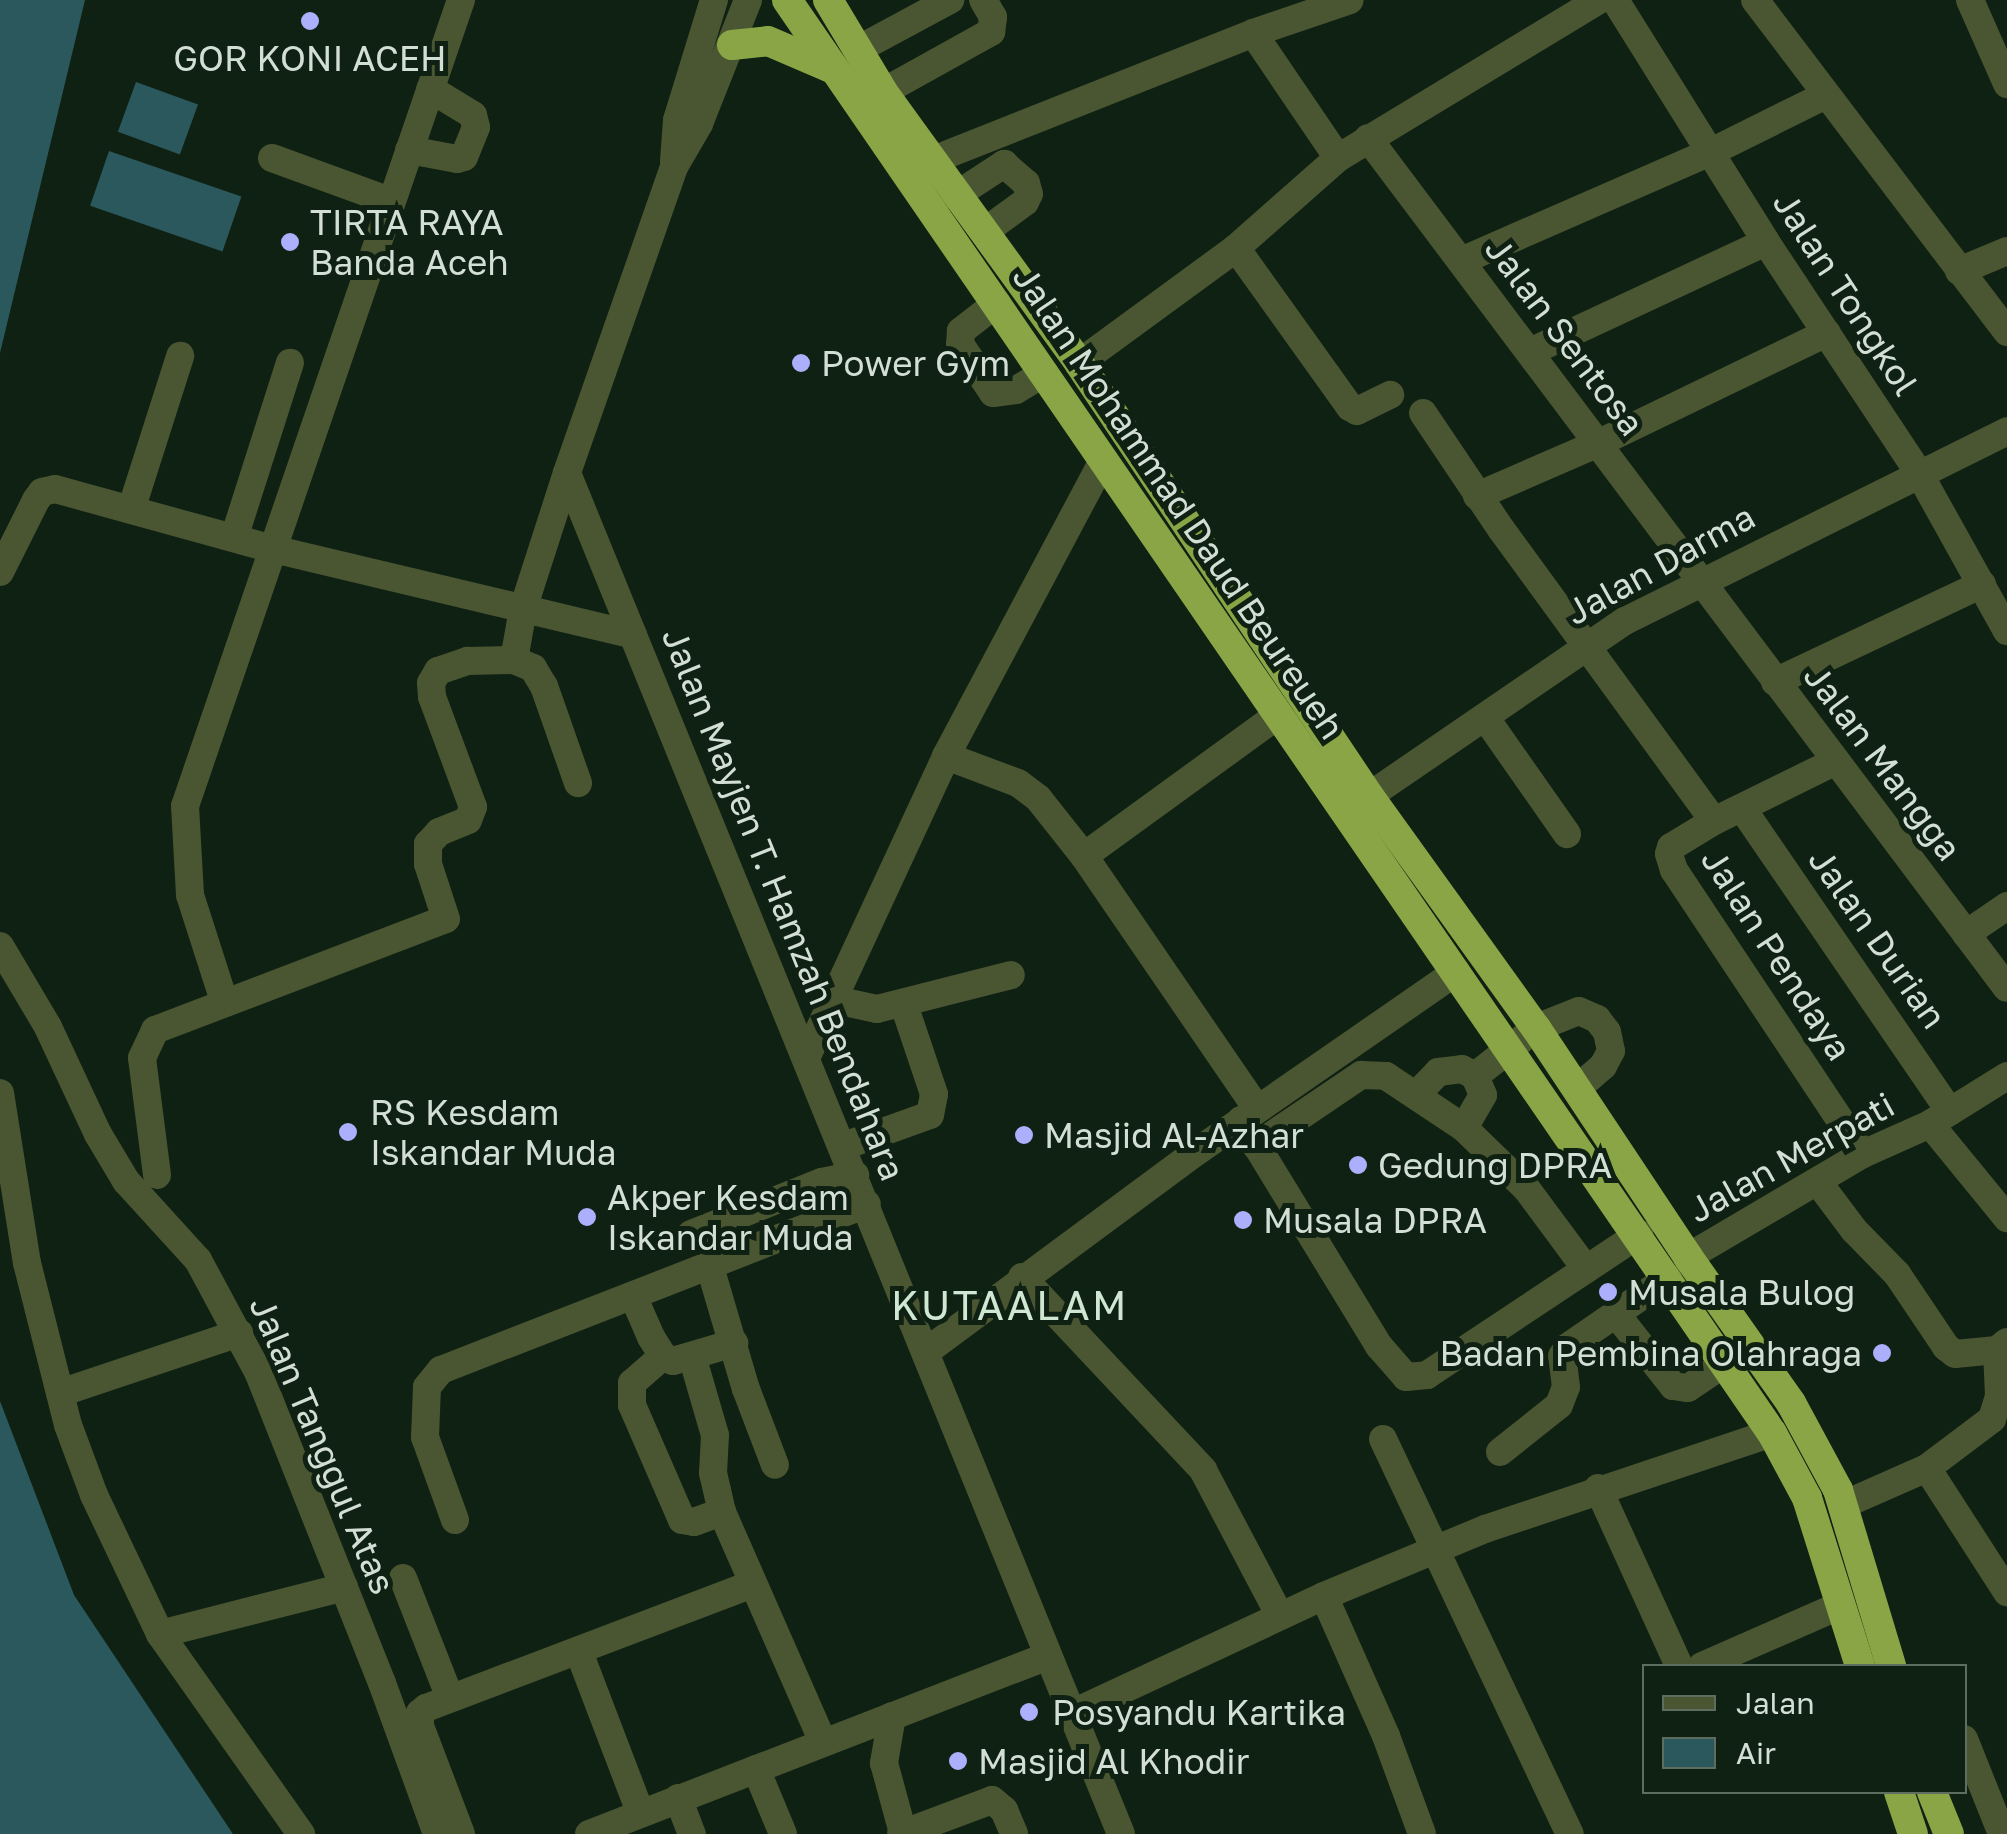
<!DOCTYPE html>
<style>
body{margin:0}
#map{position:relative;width:2007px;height:1834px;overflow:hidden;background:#0f2112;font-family:"Golos Text",sans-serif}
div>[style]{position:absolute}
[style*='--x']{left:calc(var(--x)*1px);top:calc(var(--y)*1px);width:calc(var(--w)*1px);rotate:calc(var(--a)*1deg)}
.water>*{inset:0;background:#2b585c;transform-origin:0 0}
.minor>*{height:28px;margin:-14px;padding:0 14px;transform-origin:14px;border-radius:14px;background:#4a5532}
.highway>*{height:30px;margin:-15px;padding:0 15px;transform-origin:15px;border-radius:15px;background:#8aa545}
.dots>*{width:28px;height:28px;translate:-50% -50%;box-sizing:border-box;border:5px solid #0f2112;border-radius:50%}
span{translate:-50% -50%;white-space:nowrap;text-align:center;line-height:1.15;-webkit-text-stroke:10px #0f2112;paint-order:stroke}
.poi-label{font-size:35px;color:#d3dfd5}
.left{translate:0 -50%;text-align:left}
.right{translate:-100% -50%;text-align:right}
.street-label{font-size:35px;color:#d3dfd5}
.quarter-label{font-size:40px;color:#d0e8d3;letter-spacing:2.5px}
.legend{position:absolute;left:1642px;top:1664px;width:325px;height:130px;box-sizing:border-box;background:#0f2112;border:2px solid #5d6d60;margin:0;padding:12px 18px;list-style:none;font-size:30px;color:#d3dfd5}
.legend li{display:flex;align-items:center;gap:20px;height:50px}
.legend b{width:50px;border:2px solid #5d6d60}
</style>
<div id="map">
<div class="water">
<i style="clip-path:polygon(0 0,85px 0,0 353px)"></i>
<i style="left:136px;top:82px;width:66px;height:53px;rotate:20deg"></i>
<i style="left:109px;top:151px;width:140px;height:58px;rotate:19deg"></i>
<i style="clip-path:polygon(0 1401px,74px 1595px,233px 1834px,0 1834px)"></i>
</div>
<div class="minor">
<i style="--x:748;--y:0;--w:133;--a:111.6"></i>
<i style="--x:699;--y:124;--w:50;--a:120.2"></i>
<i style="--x:674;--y:167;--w:324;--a:109.3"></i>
<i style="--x:567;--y:473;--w:1469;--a:67.85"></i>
<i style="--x:1615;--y:0;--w:285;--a:58"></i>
<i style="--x:1766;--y:242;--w:277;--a:56.5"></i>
<i style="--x:1919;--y:473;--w:181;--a:60.9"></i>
<i style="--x:1755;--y:0;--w:417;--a:52.8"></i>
<i style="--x:1970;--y:0;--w:92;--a:66.2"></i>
<i style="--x:1253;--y:33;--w:151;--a:55.8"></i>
<i style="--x:857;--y:50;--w:106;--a:-28.3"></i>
<i style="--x:883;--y:92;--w:124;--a:-29.1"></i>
<i style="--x:991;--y:32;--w:15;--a:-82"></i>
<i style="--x:993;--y:17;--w:20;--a:-120"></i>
<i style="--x:1368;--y:138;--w:1063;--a:53.07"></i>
<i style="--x:409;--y:150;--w:49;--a:10.6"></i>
<i style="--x:457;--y:159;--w:7;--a:-16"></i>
<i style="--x:464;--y:157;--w:32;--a:-68"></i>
<i style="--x:476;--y:127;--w:12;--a:-104"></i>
<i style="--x:473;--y:115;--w:50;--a:-148.8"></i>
<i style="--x:272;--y:158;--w:126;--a:20"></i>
<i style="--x:933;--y:160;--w:344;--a:-21.6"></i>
<i style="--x:1253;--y:33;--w:102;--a:-18.8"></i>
<i style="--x:674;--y:161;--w:41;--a:-85.8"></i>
<i style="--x:677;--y:120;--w:126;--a:-72.9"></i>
<i style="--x:955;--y:196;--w:59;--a:-33.1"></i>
<i style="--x:1004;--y:164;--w:29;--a:41"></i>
<i style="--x:1026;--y:183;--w:11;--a:75"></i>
<i style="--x:1029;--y:194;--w:9;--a:117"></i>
<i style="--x:1025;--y:202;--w:51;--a:143.8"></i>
<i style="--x:1236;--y:248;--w:196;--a:54.4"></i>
<i style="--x:1350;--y:407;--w:8;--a:30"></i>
<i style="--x:1357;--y:411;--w:37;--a:-26"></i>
<i style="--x:1461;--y:261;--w:273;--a:-23.6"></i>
<i style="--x:1711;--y:152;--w:126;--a:-26.4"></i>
<i style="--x:1959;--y:271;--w:52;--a:-22.6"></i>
<i style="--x:997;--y:303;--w:46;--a:142.1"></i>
<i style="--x:961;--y:331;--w:13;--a:94"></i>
<i style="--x:960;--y:344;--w:59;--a:56"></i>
<i style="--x:993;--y:393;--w:23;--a:-7"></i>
<i style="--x:1016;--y:390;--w:33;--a:-31"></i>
<i style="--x:1530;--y:352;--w:260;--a:-25"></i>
<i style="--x:1079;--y:363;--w:195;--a:-36.2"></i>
<i style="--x:1236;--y:248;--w:136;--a:-41.4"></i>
<i style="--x:1338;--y:158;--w:305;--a:-31.2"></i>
<i style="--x:1423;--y:413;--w:140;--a:56.1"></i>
<i style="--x:1501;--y:529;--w:361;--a:53.9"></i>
<i style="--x:1477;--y:496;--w:133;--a:-23.5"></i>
<i style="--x:1599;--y:443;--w:253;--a:-25.8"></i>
<i style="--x:131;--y:510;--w:162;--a:-72.3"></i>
<i style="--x:234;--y:538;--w:184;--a:-72.3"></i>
<i style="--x:0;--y:572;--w:80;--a:-63.4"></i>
<i style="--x:36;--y:500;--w:10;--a:-53"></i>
<i style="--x:42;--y:492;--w:13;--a:-13"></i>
<i style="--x:55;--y:489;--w:226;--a:15.4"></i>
<i style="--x:273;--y:549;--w:370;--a:13.4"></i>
<i style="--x:514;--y:660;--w:21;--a:23"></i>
<i style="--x:533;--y:668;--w:21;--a:59"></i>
<i style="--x:544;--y:686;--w:103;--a:70.7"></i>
<i style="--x:1775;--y:682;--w:229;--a:-25.3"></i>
<i style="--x:1485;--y:717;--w:143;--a:55"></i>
<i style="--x:946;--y:756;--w:77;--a:20.6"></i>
<i style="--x:1018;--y:783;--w:25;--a:37"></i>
<i style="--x:1038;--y:798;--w:74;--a:51.6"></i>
<i style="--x:1084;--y:856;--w:306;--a:55.6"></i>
<i style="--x:1834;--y:762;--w:134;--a:153.8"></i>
<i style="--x:1714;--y:821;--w:50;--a:148.8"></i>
<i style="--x:1671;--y:847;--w:7;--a:106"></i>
<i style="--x:1669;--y:854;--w:17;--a:73"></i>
<i style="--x:1674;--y:870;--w:341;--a:56.4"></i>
<i style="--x:1369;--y:796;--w:310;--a:-34.4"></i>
<i style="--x:1625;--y:621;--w:427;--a:-26.4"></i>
<i style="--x:1742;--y:808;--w:368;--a:55.6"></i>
<i style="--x:1084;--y:856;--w:240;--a:-36"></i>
<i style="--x:1966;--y:934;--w:50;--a:-34.3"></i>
<i style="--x:0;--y:946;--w:94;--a:59.3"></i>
<i style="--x:48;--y:1027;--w:118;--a:65"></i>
<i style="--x:98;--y:1134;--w:55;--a:59.2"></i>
<i style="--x:126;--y:1181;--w:107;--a:47.7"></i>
<i style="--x:198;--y:1260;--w:129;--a:61.8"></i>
<i style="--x:259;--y:1374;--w:333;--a:68.3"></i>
<i style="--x:382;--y:1683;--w:161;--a:70"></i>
<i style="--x:835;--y:1000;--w:43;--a:12.1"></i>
<i style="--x:877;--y:1009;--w:138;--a:-14.2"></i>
<i style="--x:224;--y:1001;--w:111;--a:-107.8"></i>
<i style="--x:190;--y:895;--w:89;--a:-93.2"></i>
<i style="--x:185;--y:806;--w:852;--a:-71.1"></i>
<i style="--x:807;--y:1056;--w:331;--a:-65.1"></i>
<i style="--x:946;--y:756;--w:336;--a:-62"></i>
<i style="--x:0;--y:1093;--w:172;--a:81"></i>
<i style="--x:27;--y:1263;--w:167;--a:75.8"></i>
<i style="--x:68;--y:1425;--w:75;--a:69.6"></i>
<i style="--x:94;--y:1495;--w:154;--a:64.6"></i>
<i style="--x:160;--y:1634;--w:245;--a:54.8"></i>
<i style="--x:1418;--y:1093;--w:29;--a:-46"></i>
<i style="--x:1438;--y:1072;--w:24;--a:-7"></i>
<i style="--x:1462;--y:1069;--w:15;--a:28"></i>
<i style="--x:1241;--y:1120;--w:265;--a:58.6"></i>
<i style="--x:1379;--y:1346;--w:41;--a:48.9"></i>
<i style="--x:1406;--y:1377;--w:21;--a:-5"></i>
<i style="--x:1427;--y:1375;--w:255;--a:-33.6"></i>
<i style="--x:1930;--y:1124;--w:122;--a:50.7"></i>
<i style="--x:1464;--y:1128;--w:38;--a:-60"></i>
<i style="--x:1483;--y:1095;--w:21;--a:-113"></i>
<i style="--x:1475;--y:1076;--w:78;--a:-38.2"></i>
<i style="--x:1536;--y:1028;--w:46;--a:-21.6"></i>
<i style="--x:1579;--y:1011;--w:20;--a:24"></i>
<i style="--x:1597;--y:1019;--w:16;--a:52"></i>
<i style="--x:1607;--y:1032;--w:19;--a:78"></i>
<i style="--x:1611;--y:1051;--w:17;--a:118"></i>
<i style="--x:1603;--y:1066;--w:33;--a:139"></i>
<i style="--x:844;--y:1146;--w:91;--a:-19.8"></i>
<i style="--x:930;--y:1115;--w:21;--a:-79"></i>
<i style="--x:934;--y:1094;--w:94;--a:-108.6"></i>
<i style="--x:1256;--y:1146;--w:127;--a:-34.1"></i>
<i style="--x:1361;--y:1075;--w:25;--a:2"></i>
<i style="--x:1386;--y:1076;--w:94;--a:33.7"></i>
<i style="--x:1464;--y:1128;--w:86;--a:44.1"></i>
<i style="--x:1526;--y:1188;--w:101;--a:53.5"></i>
<i style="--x:157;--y:1175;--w:118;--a:-97.3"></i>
<i style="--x:142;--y:1058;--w:31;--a:-65"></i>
<i style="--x:155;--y:1030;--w:311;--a:-20.9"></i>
<i style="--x:446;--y:919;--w:58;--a:-108.1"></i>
<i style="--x:428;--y:864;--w:20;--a:-90"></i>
<i style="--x:428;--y:844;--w:16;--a:-47"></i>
<i style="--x:439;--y:832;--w:31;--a:-22"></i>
<i style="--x:468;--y:820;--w:14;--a:-69"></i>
<i style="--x:473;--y:807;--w:117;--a:-110.4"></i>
<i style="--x:432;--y:697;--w:14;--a:-94"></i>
<i style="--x:431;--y:683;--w:14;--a:-60"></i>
<i style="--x:438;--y:671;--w:31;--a:-19"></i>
<i style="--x:467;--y:661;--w:47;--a:-1.2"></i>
<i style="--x:514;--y:660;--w:52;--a:-80"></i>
<i style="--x:523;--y:609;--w:143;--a:-72.1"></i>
<i style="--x:1818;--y:1182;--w:60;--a:53.1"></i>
<i style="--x:1854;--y:1230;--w:62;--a:45.7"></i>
<i style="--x:1897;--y:1274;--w:88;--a:56.1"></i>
<i style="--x:1946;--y:1347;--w:11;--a:38"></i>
<i style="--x:1955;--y:1354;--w:42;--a:-5.4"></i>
<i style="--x:691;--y:1234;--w:141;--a:-21.7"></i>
<i style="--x:822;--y:1182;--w:34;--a:-12"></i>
<i style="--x:1688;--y:1257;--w:203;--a:-30.5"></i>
<i style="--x:1863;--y:1154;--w:73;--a:-24.1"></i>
<i style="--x:1930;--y:1124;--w:91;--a:-31.9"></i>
<i style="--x:710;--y:1267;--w:127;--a:73.6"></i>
<i style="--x:746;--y:1389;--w:81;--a:69.1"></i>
<i style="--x:1022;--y:1277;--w:265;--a:46.8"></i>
<i style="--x:1203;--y:1470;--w:165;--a:62.2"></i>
<i style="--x:634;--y:1298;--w:43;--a:66.4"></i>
<i style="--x:651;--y:1337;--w:22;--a:58"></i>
<i style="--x:663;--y:1356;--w:11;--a:27"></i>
<i style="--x:673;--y:1361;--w:64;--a:-16.4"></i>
<i style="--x:1616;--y:1314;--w:92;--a:51.6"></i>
<i style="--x:1673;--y:1386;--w:15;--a:8"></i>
<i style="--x:1688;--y:1388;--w:45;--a:-34"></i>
<i style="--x:2007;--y:1342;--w:13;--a:141"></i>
<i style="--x:1997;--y:1350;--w:46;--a:87.5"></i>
<i style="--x:1999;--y:1396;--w:24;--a:107"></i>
<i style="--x:1992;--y:1419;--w:81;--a:143"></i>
<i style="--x:1927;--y:1468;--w:148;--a:57.2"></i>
<i style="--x:927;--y:1351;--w:338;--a:-36.5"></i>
<i style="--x:1199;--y:1150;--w:313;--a:-34.7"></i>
<i style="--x:663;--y:1356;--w:41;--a:138.9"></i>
<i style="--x:632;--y:1383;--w:22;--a:90"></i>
<i style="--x:632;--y:1405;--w:125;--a:66.5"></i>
<i style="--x:682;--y:1520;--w:12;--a:9"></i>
<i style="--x:694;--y:1522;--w:30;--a:-20"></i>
<i style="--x:692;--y:1356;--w:82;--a:73.8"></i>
<i style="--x:715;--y:1435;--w:38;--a:93"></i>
<i style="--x:713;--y:1473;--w:40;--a:77"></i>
<i style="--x:722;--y:1512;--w:251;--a:66.3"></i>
<i style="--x:60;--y:1393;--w:189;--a:-18.5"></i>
<i style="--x:1383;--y:1439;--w:437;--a:64.7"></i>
<i style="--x:1500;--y:1452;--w:75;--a:-38.5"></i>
<i style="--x:1559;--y:1405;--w:19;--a:-69"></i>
<i style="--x:1566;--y:1387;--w:31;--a:-97"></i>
<i style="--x:1562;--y:1356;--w:12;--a:-55"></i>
<i style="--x:1569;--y:1346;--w:120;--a:-34.5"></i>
<i style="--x:1598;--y:1488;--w:196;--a:65.5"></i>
<i style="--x:1843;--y:1505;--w:92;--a:-23.8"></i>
<i style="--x:455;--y:1520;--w:88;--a:-109.9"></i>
<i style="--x:425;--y:1437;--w:50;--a:-87.7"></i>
<i style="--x:427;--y:1387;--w:22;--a:-51"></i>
<i style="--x:441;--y:1370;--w:457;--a:-21.3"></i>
<i style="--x:403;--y:1578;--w:129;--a:68.6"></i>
<i style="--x:1324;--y:1596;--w:153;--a:66.1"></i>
<i style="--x:1386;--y:1736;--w:104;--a:69.8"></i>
<i style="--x:160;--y:1634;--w:190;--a:-14.3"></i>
<i style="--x:579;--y:1652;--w:171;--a:69.1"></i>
<i style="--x:1702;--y:1666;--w:152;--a:-23.7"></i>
<i style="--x:1073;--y:1713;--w:277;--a:-25"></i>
<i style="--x:1324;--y:1596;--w:174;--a:-22.6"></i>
<i style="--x:1485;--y:1529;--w:303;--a:-18.5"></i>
<i style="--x:892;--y:1716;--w:48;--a:99.7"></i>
<i style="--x:884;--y:1763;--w:73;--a:74.8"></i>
<i style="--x:1964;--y:1739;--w:102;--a:68.2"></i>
<i style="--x:756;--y:1769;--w:70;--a:67.4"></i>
<i style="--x:678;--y:1798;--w:39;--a:69"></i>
<i style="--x:461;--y:1834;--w:116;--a:-110.8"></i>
<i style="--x:420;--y:1726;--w:13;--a:-90"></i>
<i style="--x:420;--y:1713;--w:8;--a:-40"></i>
<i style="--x:426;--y:1708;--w:349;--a:-20.8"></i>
<i style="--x:589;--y:1834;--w:492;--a:-21.2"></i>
<i style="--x:901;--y:1834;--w:97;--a:-20.5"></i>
<i style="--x:992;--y:1800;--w:16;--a:40"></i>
<i style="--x:1004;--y:1810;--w:26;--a:67"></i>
</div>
<div class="highway">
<i style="--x:787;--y:0;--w:1739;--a:55.5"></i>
<i style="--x:1772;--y:1433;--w:74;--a:61.7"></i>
<i style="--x:1807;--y:1498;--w:176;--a:72.5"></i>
<i style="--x:828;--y:0;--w:107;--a:59.1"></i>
<i style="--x:883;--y:92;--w:334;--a:54.1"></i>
<i style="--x:1079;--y:363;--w:521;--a:56.19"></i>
<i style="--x:1369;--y:796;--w:286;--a:54.3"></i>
<i style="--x:1536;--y:1028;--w:275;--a:56.4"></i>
<i style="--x:1688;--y:1257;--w:179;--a:54.8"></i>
<i style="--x:1791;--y:1403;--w:99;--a:61.6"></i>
<i style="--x:1838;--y:1490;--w:184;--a:73.2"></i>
<i style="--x:732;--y:45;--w:36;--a:-6"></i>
<i style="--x:768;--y:41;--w:69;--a:23.2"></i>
<i style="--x:1899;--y:1792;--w:44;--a:71.6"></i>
<i style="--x:1932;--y:1792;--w:45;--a:68"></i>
</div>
<div class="dots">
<i style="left:310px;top:21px;background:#acaffb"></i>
<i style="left:290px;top:242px;background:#acaffb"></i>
<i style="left:801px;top:363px;background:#acaffb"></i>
<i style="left:348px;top:1132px;background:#acaffb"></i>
<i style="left:1024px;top:1135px;background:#acaffb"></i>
<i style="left:1358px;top:1165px;background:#acaffb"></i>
<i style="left:587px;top:1217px;background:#acaffb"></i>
<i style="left:1243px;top:1220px;background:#acaffb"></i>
<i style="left:1608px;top:1292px;background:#acaffb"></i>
<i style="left:1882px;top:1353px;background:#acaffb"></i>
<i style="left:1029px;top:1712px;background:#acaffb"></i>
<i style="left:958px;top:1761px;background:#acaffb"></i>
</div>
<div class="poi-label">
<span style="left:310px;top:58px">GOR KONI ACEH</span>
<span class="left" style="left:310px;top:242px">TIRTA RAYA<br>Banda Aceh</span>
<span class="left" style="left:821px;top:363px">Power Gym</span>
<span class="left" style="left:370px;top:1132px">RS Kesdam<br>Iskandar Muda</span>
<span class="left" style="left:1044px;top:1135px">Masjid Al-Azhar</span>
<span class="left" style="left:1378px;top:1165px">Gedung DPRA</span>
<span class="left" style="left:607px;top:1217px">Akper Kesdam<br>Iskandar Muda</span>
<span class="left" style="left:1263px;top:1220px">Musala DPRA</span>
<span class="left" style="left:1628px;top:1292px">Musala Bulog</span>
<span class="right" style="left:1862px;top:1353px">Badan Pembina Olahraga</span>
<span class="left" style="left:1052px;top:1712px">Posyandu Kartika</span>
<span class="left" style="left:978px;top:1761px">Masjid Al Khodir</span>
</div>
<div class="street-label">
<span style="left:1846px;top:293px;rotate:57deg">Jalan Tongkol</span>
<span style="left:1565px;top:336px;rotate:53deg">Jalan Sentosa</span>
<span style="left:1179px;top:502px;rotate:56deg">Jalan Mohammad Daud Beureueh</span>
<span style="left:1660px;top:564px;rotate:-29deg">Jalan Darma</span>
<span style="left:1883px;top:762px;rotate:53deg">Jalan Mangga</span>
<span style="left:784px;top:904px;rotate:68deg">Jalan Mayjen T. Hamzah Bendahara</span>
<span style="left:1878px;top:938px;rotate:55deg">Jalan Durian</span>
<span style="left:1777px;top:954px;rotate:57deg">Jalan Pendaya</span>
<span style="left:1791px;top:1157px;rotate:-29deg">Jalan Merpati</span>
<span style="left:323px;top:1445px;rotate:67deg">Jalan Tanggul Atas</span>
</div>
<div class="quarter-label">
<span style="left:1010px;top:1305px">KUTAALAM</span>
</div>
<ul class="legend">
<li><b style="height:12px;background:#4a5532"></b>Jalan</li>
<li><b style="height:28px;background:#2b585c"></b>Air</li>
</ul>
</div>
